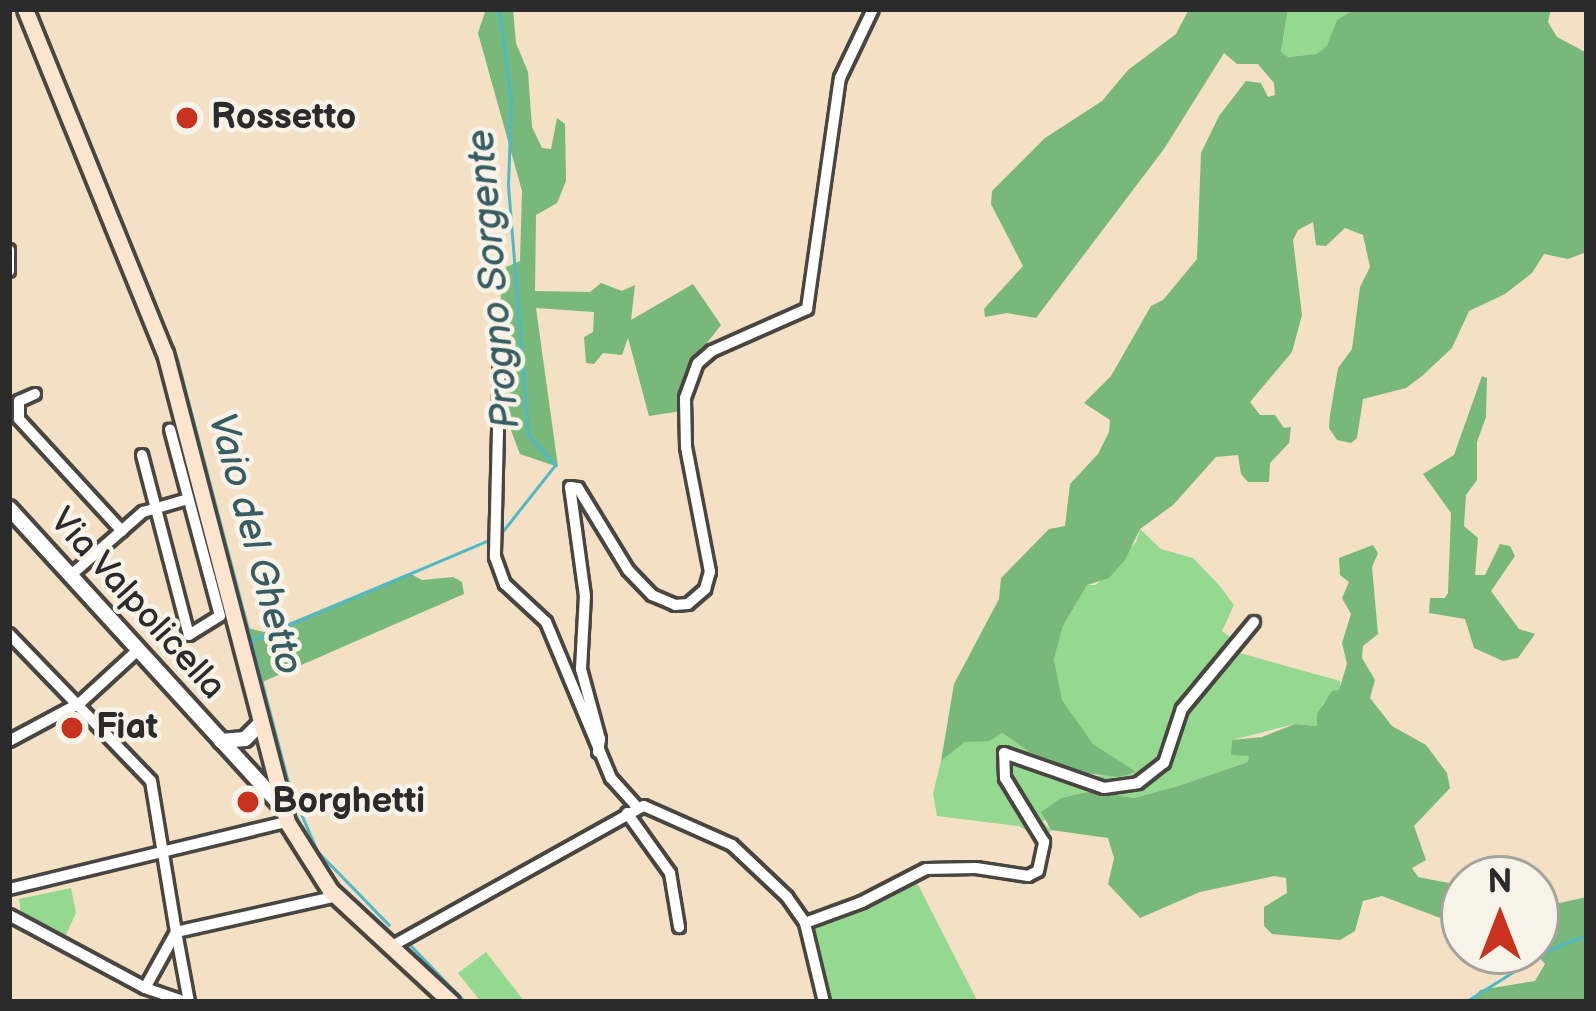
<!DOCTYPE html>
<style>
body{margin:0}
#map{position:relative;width:1596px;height:1011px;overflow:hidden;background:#f4e0c5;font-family:"Balsamiq Sans",sans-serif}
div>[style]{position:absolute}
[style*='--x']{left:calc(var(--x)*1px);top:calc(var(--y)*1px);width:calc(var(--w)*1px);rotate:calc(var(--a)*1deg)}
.green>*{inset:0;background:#95d88f}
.forest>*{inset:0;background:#78b87a}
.stream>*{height:3px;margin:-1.5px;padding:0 1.5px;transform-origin:1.5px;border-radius:1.5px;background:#4db9c9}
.roads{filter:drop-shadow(3px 0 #494642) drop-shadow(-3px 0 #494642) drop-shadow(0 3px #494642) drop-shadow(0 -3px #494642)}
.minor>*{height:10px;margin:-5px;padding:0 5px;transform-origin:5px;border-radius:5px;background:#fff}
.tertiary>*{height:14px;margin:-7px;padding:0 7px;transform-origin:7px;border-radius:7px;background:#fff}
.secondary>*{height:15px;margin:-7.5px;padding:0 7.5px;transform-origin:7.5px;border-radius:7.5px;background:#fce5cf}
.dots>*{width:33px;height:33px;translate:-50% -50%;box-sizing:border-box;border:6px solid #f7f3e8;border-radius:50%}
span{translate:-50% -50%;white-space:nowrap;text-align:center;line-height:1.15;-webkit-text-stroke:9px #f7f3e8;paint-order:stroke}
.poi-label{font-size:36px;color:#2b2b2b;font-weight:700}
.left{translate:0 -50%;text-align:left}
.street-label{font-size:36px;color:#2b2b2b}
.water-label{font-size:39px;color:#375d62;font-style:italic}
.frame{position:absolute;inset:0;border:12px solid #2b2b2b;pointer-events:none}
.north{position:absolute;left:1440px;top:855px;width:120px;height:120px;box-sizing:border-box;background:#f7f3e8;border:3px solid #a5a39c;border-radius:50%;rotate:0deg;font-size:33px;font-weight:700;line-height:48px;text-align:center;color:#2b2b2b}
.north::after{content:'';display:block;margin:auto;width:42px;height:54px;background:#c8321e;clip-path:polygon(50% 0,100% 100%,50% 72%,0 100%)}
</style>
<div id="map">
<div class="green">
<i style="clip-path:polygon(1288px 9px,1355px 9px,1338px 20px,1328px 46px,1316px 54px,1288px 57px,1281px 53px)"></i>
<i style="clip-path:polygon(1140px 529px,1161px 549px,1193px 558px,1219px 585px,1234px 605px,1222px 631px,1244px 648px,1240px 653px,1340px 681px,1340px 690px,1323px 703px,1317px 726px,1295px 724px,1232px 740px,1250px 756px,1248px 762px,1178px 786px,1134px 798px,1090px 791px,1061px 798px,1043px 822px,1051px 830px,1046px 841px,1019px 826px,937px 816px,933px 794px,941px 761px,965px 742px,1002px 733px,1044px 762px,1092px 776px,1135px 773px,1093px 744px,1062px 701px,1054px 659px,1063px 626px,1087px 585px,1096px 585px,1136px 542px)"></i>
<i style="clip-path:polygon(915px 879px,978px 1002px,824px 1002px,809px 931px,815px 922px,864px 910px)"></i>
<i style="clip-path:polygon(71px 888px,76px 913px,65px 937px,21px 914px,19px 899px)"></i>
<i style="clip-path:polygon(486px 952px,524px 1001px,523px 1002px,481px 1002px,458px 973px)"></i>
</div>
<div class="forest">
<i style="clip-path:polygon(486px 9px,513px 9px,516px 43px,528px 72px,532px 127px,542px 148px,551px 149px,557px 118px,565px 124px,566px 181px,557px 203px,536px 215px,535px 291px,590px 292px,601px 283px,622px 291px,635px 285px,631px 320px,693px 284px,721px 325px,697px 356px,702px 367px,686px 400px,694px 409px,649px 416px,628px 338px,622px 355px,603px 353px,594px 364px,586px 363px,584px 337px,593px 332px,594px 312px,536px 308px,558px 467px,520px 454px,507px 420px,500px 281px,506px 267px,520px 261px,522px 191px,478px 33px)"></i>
<i style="clip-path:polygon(1189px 9px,1288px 9px,1281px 52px,1288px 57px,1316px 54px,1327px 46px,1337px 20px,1355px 9px,1551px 9px,1548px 22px,1557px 37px,1587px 53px,1587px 258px,1584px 253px,1568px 259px,1544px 254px,1532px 273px,1505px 294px,1469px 311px,1452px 348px,1422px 376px,1406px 388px,1363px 399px,1357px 438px,1351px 443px,1337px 440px,1329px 428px,1330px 415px,1338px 368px,1352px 349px,1360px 287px,1370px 267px,1363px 235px,1345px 228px,1326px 246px,1316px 245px,1313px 222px,1298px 230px,1293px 240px,1302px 315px,1292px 352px,1250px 402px,1260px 415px,1275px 415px,1284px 428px,1291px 427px,1289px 443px,1270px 463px,1269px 482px,1248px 482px,1241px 474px,1238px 455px,1216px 457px,1173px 505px,1140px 529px,1125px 560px,1109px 578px,1087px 585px,1063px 626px,1054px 659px,1062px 700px,1093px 744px,1136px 772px,1119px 777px,1075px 772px,1044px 762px,1002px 733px,989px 741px,965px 742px,941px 761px,954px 684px,999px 599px,1001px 578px,1049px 529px,1065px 526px,1070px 484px,1098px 454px,1109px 432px,1110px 420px,1084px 403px,1111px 376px,1151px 306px,1163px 300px,1197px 259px,1201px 153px,1219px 116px,1246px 81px,1261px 83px,1268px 97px,1275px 95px,1274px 83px,1258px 64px,1237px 64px,1224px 53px,1164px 149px,1036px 318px,1007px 313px,985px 317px,984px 309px,1023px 266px,991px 204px,992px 191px,1045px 138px,1102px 101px,1128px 70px,1176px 34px)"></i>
<i style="clip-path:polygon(1482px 376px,1487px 378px,1486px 417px,1477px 442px,1477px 480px,1466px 495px,1464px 526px,1478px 538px,1475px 575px,1485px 575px,1500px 544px,1510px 546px,1515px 556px,1491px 591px,1519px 629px,1535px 634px,1518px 658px,1503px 661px,1474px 648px,1465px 619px,1429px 613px,1430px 598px,1445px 598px,1448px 593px,1451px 513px,1423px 474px,1454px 455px)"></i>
<i style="clip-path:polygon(1373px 545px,1378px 553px,1372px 567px,1378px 634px,1363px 646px,1362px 658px,1375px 680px,1370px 698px,1392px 726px,1426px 745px,1447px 773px,1450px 788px,1414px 826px,1426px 860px,1412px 868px,1418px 877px,1464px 886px,1464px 927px,1382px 896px,1363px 901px,1355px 931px,1340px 940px,1272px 934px,1264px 926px,1264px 907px,1287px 893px,1286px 878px,1274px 876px,1200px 892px,1140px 918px,1108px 884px,1114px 858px,1108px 838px,1051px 830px,1041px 812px,1061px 798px,1091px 791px,1134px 798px,1178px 786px,1248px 762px,1249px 756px,1231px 755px,1232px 740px,1262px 737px,1295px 724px,1317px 726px,1317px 714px,1332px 691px,1339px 690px,1347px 664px,1342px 643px,1351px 614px,1342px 598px,1349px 582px,1340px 575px,1339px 558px)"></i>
<i style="clip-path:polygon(409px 573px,422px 580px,453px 577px,462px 582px,464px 594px,260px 683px,247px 628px,264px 632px,279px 627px)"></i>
<i style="clip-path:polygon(1587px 897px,1587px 1002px,1470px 1002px,1480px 990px,1535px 981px,1545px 964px,1534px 951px,1536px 908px)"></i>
</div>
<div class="stream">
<i style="--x:47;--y:39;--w:45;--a:68"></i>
<i style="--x:74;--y:106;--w:39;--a:67"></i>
<i style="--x:95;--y:156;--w:219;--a:68"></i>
<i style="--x:177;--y:359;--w:441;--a:75.3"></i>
<i style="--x:289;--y:786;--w:71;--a:66.7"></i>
<i style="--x:317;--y:851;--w:103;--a:45.8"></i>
<i style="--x:498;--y:537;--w:92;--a:-51.6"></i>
<i style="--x:555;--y:465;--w:41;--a:-131.1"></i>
<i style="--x:528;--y:434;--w:251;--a:-94.6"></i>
<i style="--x:508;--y:184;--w:83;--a:-87.9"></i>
<i style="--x:511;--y:101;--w:93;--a:-97.4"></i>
<i style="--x:250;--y:641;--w:259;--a:-22.9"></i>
<i style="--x:409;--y:944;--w:81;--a:46"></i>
<i style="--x:1465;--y:1002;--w:98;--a:-32.1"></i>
<i style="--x:1548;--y:950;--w:42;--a:-21"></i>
</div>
<div class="roads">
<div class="minor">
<i style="--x:9;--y:250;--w:21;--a:90"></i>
<i style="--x:500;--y:349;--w:208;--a:91.4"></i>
<i style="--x:495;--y:557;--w:29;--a:70"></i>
<i style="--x:505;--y:584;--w:56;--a:42.8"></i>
<i style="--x:546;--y:622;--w:169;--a:67.4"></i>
<i style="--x:611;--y:778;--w:39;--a:48"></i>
<i style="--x:35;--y:394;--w:17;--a:156"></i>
<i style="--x:19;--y:401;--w:18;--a:90"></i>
<i style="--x:19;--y:419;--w:152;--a:47.4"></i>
<i style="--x:142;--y:455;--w:186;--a:75.4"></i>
<i style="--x:189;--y:635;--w:36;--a:-32"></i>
<i style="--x:220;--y:616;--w:193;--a:-105"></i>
<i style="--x:71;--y:575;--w:96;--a:-41.2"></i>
<i style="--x:143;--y:512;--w:47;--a:-16.1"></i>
<i style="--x:9;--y:634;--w:204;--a:46"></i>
<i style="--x:151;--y:781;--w:153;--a:80.6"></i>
<i style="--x:176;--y:932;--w:64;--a:119"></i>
<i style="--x:9;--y:741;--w:81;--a:-28.2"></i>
<i style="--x:80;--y:703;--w:80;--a:-42.5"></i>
<i style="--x:598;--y:752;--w:13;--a:-81"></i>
<i style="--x:600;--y:739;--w:73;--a:-105.2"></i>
<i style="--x:581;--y:669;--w:73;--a:-86.9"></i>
<i style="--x:585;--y:596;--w:110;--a:-97.8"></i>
<i style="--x:570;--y:487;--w:8;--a:7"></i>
<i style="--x:578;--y:488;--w:96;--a:58.6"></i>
<i style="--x:628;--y:570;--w:35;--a:46"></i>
<i style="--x:652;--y:595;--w:25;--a:23"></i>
<i style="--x:675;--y:605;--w:13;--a:-4"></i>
<i style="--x:688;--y:604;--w:23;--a:-41"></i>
<i style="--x:705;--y:589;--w:18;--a:-74"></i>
<i style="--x:710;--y:572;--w:127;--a:-100.9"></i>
<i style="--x:686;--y:447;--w:49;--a:-91.2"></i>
<i style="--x:685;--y:398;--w:37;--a:-70"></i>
<i style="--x:698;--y:363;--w:18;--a:-41"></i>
<i style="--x:712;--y:351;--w:104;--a:-23.9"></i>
<i style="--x:807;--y:309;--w:233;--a:-81.9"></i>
<i style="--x:840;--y:78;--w:76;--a:-64.4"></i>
<i style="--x:627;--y:813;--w:74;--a:54.4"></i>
<i style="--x:670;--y:873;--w:55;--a:80.5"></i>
<i style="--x:9;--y:889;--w:286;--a:-13.6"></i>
<i style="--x:9;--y:915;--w:154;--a:28.2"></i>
<i style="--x:145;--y:988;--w:43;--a:18.9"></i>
<i style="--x:805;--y:923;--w:61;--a:-20.2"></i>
<i style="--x:862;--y:902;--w:72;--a:-27.3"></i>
<i style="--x:926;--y:869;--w:50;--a:-1.1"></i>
<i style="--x:976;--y:868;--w:53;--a:8.7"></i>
<i style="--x:1028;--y:876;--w:11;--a:-27"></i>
<i style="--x:1038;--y:871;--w:30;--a:-78"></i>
<i style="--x:1044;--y:842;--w:75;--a:-121.4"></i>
<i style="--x:1005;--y:778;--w:25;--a:-92"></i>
<i style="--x:1004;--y:753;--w:106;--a:19.3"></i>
<i style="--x:1104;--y:788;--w:34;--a:-8"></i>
<i style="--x:1138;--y:783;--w:33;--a:-38"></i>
<i style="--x:1164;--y:763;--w:57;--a:-71.6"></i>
<i style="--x:1182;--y:709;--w:113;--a:-50.4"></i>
<i style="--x:392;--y:946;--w:288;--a:-29.1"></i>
<i style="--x:644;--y:806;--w:96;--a:23.9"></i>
<i style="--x:732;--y:845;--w:76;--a:43.4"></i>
<i style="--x:787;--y:897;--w:32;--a:55"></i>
<i style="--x:805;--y:923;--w:81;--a:76.5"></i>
<i style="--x:189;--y:1002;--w:71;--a:-100.5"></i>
<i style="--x:176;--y:932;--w:165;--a:-12.6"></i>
</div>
<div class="tertiary">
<i style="--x:9;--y:508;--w:405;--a:47.6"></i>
<i style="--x:221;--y:741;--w:24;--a:-5"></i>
<i style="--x:245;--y:739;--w:21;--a:-45"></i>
</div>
<div class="secondary">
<i style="--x:25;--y:9;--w:371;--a:67.9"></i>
<i style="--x:165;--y:353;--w:485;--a:75.4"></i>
<i style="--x:287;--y:822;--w:80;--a:57.7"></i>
<i style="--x:330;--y:890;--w:165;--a:42.8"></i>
</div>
</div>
<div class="dots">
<i style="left:187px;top:118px;background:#c8321e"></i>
<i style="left:72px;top:728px;background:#c8321e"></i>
<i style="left:248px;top:802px;background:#c8321e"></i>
</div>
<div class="poi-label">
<span class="left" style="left:211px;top:118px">Rossetto</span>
<span class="left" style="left:96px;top:728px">Fiat</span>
<span class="left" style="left:272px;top:802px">Borghetti</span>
</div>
<div class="street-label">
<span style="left:137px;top:604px;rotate:48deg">Via Valpolicella</span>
</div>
<div class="water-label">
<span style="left:495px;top:279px;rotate:-95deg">Progno Sorgente</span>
<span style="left:254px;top:544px;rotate:75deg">Vaio del Ghetto</span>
</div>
<div class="frame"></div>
<div class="north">N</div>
</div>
